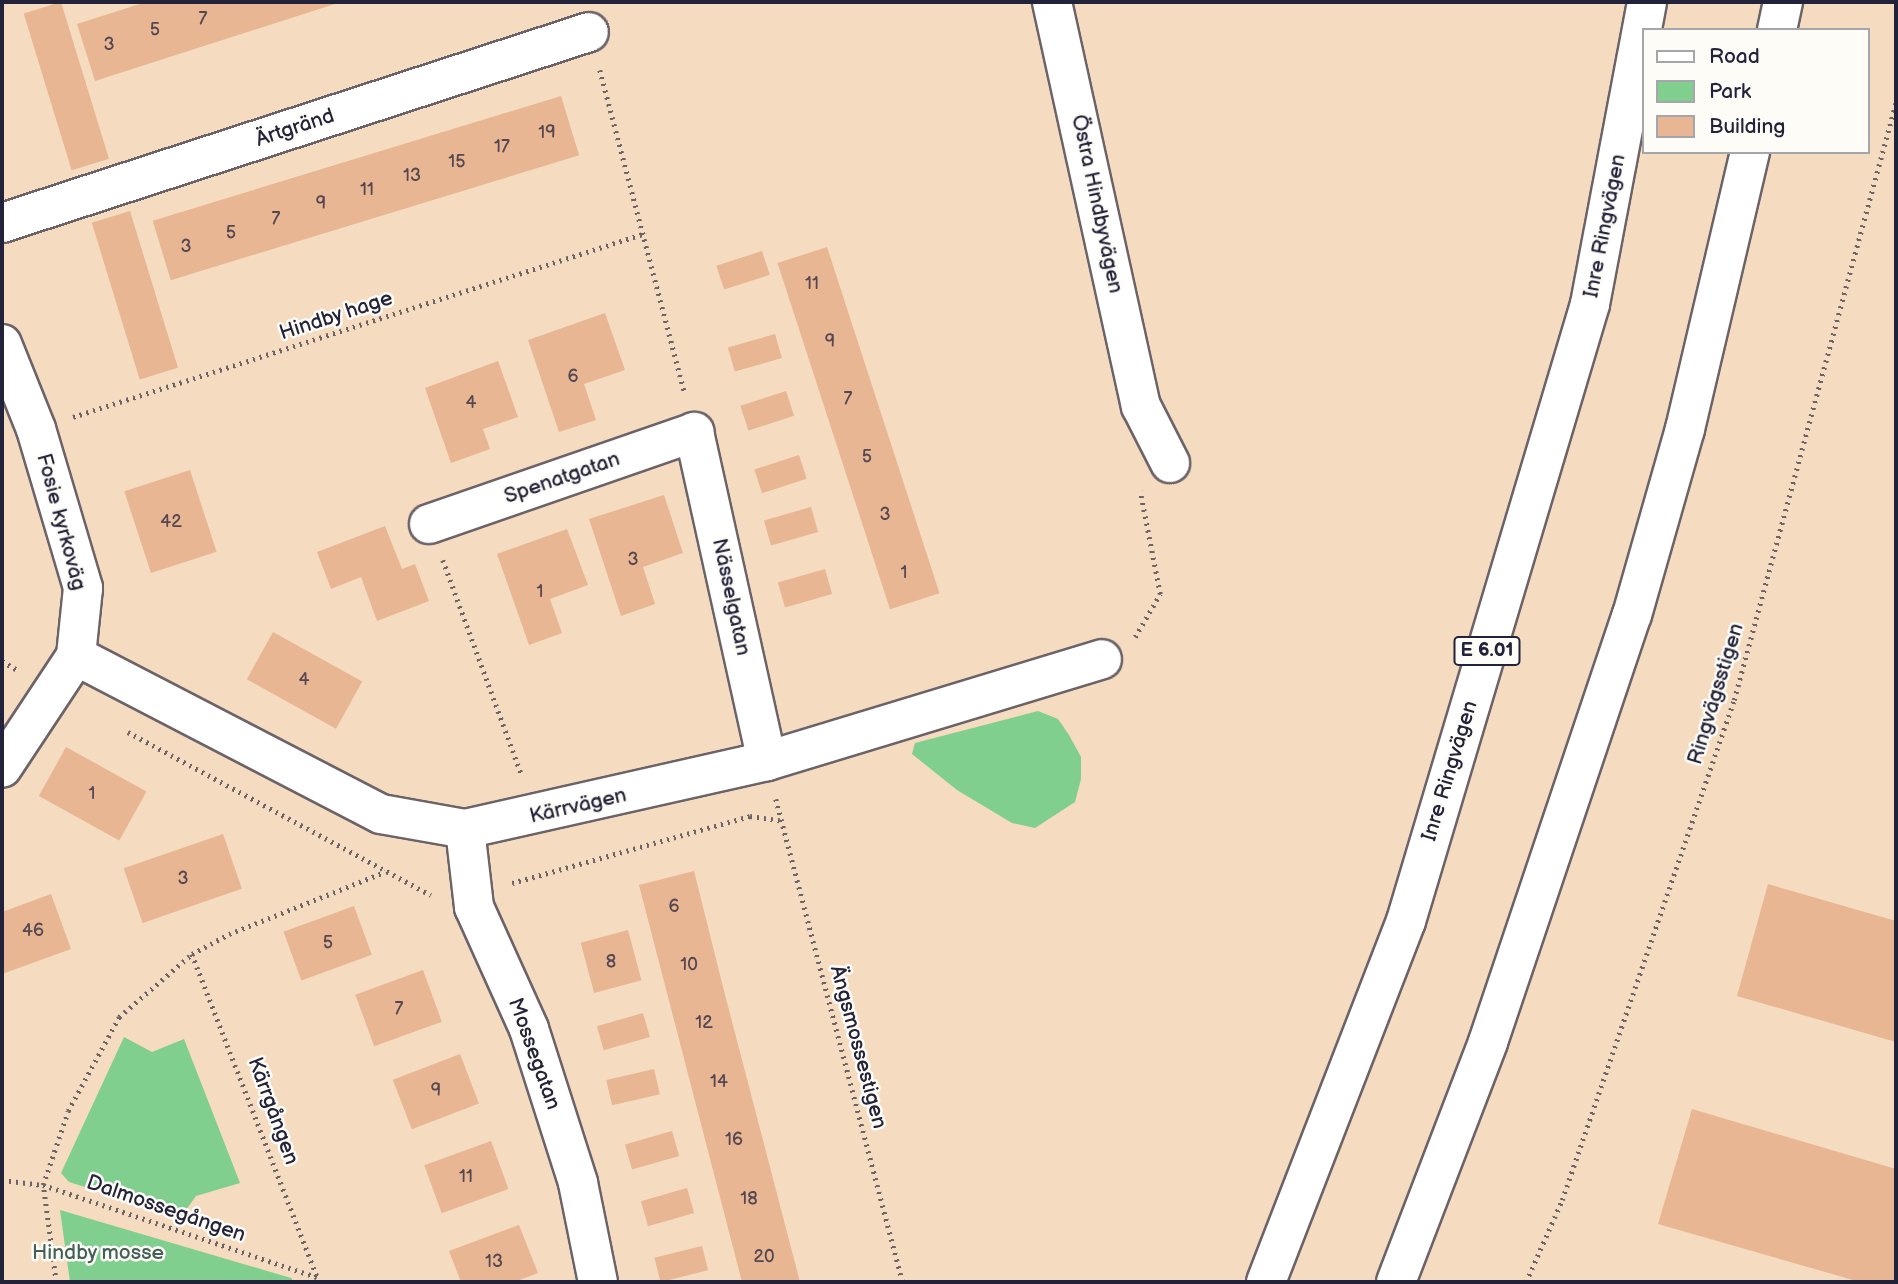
<!DOCTYPE html>
<meta charset="utf-8">
<style>
body{margin:0}
#map{position:relative;width:1898px;height:1284px;overflow:hidden;background:#f5dbbf;font-family:"Balsamiq Sans",sans-serif}
div>[style]{position:absolute}
[style*='--x']{left:calc(var(--x)*1px);top:calc(var(--y)*1px);width:calc(var(--w)*1px);rotate:calc(var(--a)*1deg)}
.green>*{inset:0;background:#81cf8e}
.building>*{inset:0;background:#e8b692;transform-origin:0 0}
.path>*{height:4.5px;margin-top:-2.25px;transform-origin:0;background:repeating-linear-gradient(90deg,#6c6369 0 2px,transparent 0 7px)}
.roads{filter:drop-shadow(2px 0 #6c6369) drop-shadow(-2px 0 #6c6369) drop-shadow(0 2px #6c6369) drop-shadow(0 -2px #6c6369)}
.minor>*{height:38px;margin:-19px;padding:0 19px;transform-origin:19px;border-radius:19px;background:#fff}
.highway>*{height:38px;margin:-19px;padding:0 19px;transform-origin:19px;border-radius:19px;background:#fff}
span{translate:-50% -50%;white-space:nowrap;text-align:center;line-height:1.15;-webkit-text-stroke:5px #fdfcf7;paint-order:stroke}
.number-label{font-size:18px;color:#544751}
.number-label span{-webkit-text-stroke-width:0}
.shield-label span{padding:2px 5px;background:#fdfcf7;border:2px solid;border-radius:5px;-webkit-text-stroke-width:0}
.shield-label{font-size:19px;color:#22223b;font-weight:700}
.street-label{font-size:21px;color:#22223b}
.park-label{font-size:21px;color:#435f58}
.frame{position:absolute;inset:0;border:4px solid #22223b;pointer-events:none}
.legend{position:absolute;left:1642px;top:28px;width:228px;height:126px;box-sizing:border-box;background:#fdfcf7;border:2px solid #a5a5ac;margin:0;padding:9px 12px;list-style:none;font-size:21px;color:#22223b}
.legend li{display:flex;align-items:center;gap:14px;height:35px}
.legend b{width:35px;border:2px solid #a5a5ac}
</style>
<div id="map">
<div class="green">
<i style="clip-path:polygon(1038px 711px,1058px 719px,1069px 735px,1081px 757px,1081px 779px,1075px 802px,1035px 828px,1012px 823px,957px 790px,912px 754px,915px 743px)"></i>
<i style="clip-path:polygon(124px 1037px,152px 1052px,184px 1039px,240px 1183px,196px 1196px,181px 1217px,69px 1182px,61px 1173px)"></i>
<i style="clip-path:polygon(60px 1210px,291px 1278px,294px 1282px,70px 1282px)"></i>
</div>
<div class="building">
<i style="left:61px;top:2px;width:164px;height:39px;rotate:73deg"></i>
<i style="clip-path:polygon(146px 2px,341px 2px,95px 81px,77px 24px)"></i>
<i style="left:561px;top:96px;width:62px;height:427px;rotate:73deg"></i>
<i style="left:130px;top:211px;width:164px;height:40px;rotate:73deg"></i>
<i style="left:827px;top:247px;width:364px;height:52px;rotate:72deg"></i>
<i style="left:762px;top:251px;width:25px;height:48px;rotate:72deg"></i>
<i style="clip-path:polygon(605px 313px,625px 370px,584px 384px,596px 420px,559px 432px,528px 340px)"></i>
<i style="left:775px;top:334px;width:25px;height:49px;rotate:74deg"></i>
<i style="clip-path:polygon(498px 361px,518px 417px,483px 429px,490px 449px,451px 463px,425px 388px)"></i>
<i style="left:786px;top:391px;width:26px;height:48px;rotate:72deg"></i>
<i style="left:799px;top:455px;width:25px;height:47px;rotate:72deg"></i>
<i style="left:190px;top:470px;width:86px;height:69px;rotate:72deg"></i>
<i style="clip-path:polygon(664px 495px,683px 553px,643px 567px,655px 604px,621px 616px,589px 519px)"></i>
<i style="left:811px;top:507px;width:26px;height:49px;rotate:74deg"></i>
<i style="clip-path:polygon(385px 526px,402px 569px,415px 564px,429px 601px,377px 621px,361px 577px,331px 589px,317px 552px)"></i>
<i style="clip-path:polygon(567px 529px,588px 585px,550px 599px,562px 633px,529px 645px,497px 554px)"></i>
<i style="left:825px;top:569px;width:26px;height:49px;rotate:74deg"></i>
<i style="left:273px;top:632px;width:102px;height:54px;rotate:29deg"></i>
<i style="left:66px;top:747px;width:92px;height:56px;rotate:29deg"></i>
<i style="left:223px;top:834px;width:58px;height:105px;rotate:71deg"></i>
<i style="clip-path:polygon(694px 871px,723px 987px,800px 1282px,742px 1282px,654px 943px,639px 885px)"></i>
<i style="clip-path:polygon(1768px 884px,1896px 921px,1896px 1042px,1737px 996px)"></i>
<i style="clip-path:polygon(51px 894px,71px 949px,2px 974px,2px 912px)"></i>
<i style="left:354px;top:906px;width:52px;height:75px;rotate:70deg"></i>
<i style="left:628px;top:930px;width:52px;height:49px;rotate:75deg"></i>
<i style="left:423px;top:970px;width:55px;height:72px;rotate:70deg"></i>
<i style="left:643px;top:1013px;width:25px;height:48px;rotate:74deg"></i>
<i style="left:460px;top:1054px;width:53px;height:72px;rotate:69deg"></i>
<i style="left:654px;top:1069px;width:26px;height:49px;rotate:77deg"></i>
<i style="clip-path:polygon(1692px 1109px,1896px 1169px,1896px 1282px,1860px 1282px,1658px 1224px)"></i>
<i style="left:672px;top:1131px;width:26px;height:49px;rotate:74deg"></i>
<i style="left:491px;top:1141px;width:51px;height:71px;rotate:70deg"></i>
<i style="left:687px;top:1188px;width:26px;height:48px;rotate:74deg"></i>
<i style="clip-path:polygon(519px 1225px,538px 1273px,514px 1282px,461px 1282px,449px 1251px)"></i>
<i style="left:702px;top:1246px;width:25px;height:49px;rotate:76deg"></i>
</div>
<div class="path">
<i style="--x:600;--y:70;--w:335;--a:75.3"></i>
<i style="--x:73;--y:417;--w:602;--a:-17.8"></i>
<i style="--x:443;--y:560;--w:230;--a:69.9"></i>
<i style="--x:1135;--y:637;--w:50;--a:-59.8"></i>
<i style="--x:1160;--y:594;--w:105;--a:-101"></i>
<i style="--x:2;--y:661;--w:20;--a:30"></i>
<i style="--x:128;--y:732;--w:344;--a:28.3"></i>
<i style="--x:776;--y:799;--w:499;--a:75.3"></i>
<i style="--x:512;--y:883;--w:247;--a:-15.7"></i>
<i style="--x:750;--y:816;--w:30;--a:8"></i>
<i style="--x:192;--y:954;--w:352;--a:68.8"></i>
<i style="--x:2;--y:1180;--w:41;--a:7"></i>
<i style="--x:43;--y:1185;--w:289;--a:18.6"></i>
<i style="--x:56;--y:1282;--w:98;--a:-97.6"></i>
<i style="--x:43;--y:1185;--w:78;--a:-71.3"></i>
<i style="--x:68;--y:1111;--w:107;--a:-61.5"></i>
<i style="--x:119;--y:1017;--w:96;--a:-40.8"></i>
<i style="--x:192;--y:954;--w:42;--a:-28.4"></i>
<i style="--x:229;--y:934;--w:168;--a:-21.7"></i>
<i style="--x:1526;--y:1282;--w:90;--a:-66.3"></i>
<i style="--x:1562;--y:1200;--w:529;--a:-71.02"></i>
<i style="--x:1734;--y:700;--w:620;--a:-74.84"></i>
</div>
<div class="roads">
<div class="minor">
<i style="--x:1052;--y:2;--w:414;--a:77.6"></i>
<i style="--x:1141;--y:406;--w:64;--a:63"></i>
<i style="--x:2;--y:223;--w:617;--a:-18.02"></i>
<i style="--x:2;--y:344;--w:92;--a:68.2"></i>
<i style="--x:36;--y:429;--w:166;--a:73.5"></i>
<i style="--x:83;--y:588;--w:68;--a:95.9"></i>
<i style="--x:76;--y:656;--w:134;--a:123.5"></i>
<i style="--x:429;--y:524;--w:281;--a:-19.1"></i>
<i style="--x:694;--y:432;--w:337;--a:77.5"></i>
<i style="--x:76;--y:656;--w:343;--a:27.4"></i>
<i style="--x:381;--y:814;--w:85;--a:10.1"></i>
<i style="--x:465;--y:829;--w:310;--a:-12.7"></i>
<i style="--x:767;--y:761;--w:350;--a:-16.9"></i>
<i style="--x:465;--y:829;--w:79;--a:83.4"></i>
<i style="--x:474;--y:907;--w:134;--a:65.7"></i>
<i style="--x:529;--y:1029;--w:162;--a:72.3"></i>
<i style="--x:578;--y:1183;--w:101;--a:78.6"></i>
</div>
<div class="highway">
<i style="--x:1777;--y:30;--w:29;--a:-78"></i>
<i style="--x:1266;--y:1282;--w:387;--a:-68.8"></i>
<i style="--x:1406;--y:921;--w:644;--a:-73.39"></i>
<i style="--x:1590;--y:304;--w:307;--a:-79.3"></i>
<i style="--x:1396;--y:1282;--w:257;--a:-69"></i>
<i style="--x:1488;--y:1042;--w:451;--a:-71.4"></i>
<i style="--x:1632;--y:615;--w:193;--a:-74.1"></i>
<i style="--x:1685;--y:429;--w:285;--a:-76.8"></i>
</div>
</div>
<div class="number-label">
<span style="left:203px;top:19px">7</span>
<span style="left:155px;top:30px">5</span>
<span style="left:109px;top:45px">3</span>
<span style="left:547px;top:133px">19</span>
<span style="left:502px;top:147px">17</span>
<span style="left:457px;top:162px">15</span>
<span style="left:412px;top:176px">13</span>
<span style="left:367px;top:190px">11</span>
<span style="left:321px;top:204px">9</span>
<span style="left:276px;top:219px">7</span>
<span style="left:231px;top:233px">5</span>
<span style="left:186px;top:247px">3</span>
<span style="left:812px;top:284px">11</span>
<span style="left:830px;top:342px">9</span>
<span style="left:573px;top:377px">6</span>
<span style="left:848px;top:399px">7</span>
<span style="left:471px;top:403px">4</span>
<span style="left:867px;top:457px">5</span>
<span style="left:885px;top:515px">3</span>
<span style="left:171px;top:522px">42</span>
<span style="left:633px;top:560px">3</span>
<span style="left:904px;top:573px">1</span>
<span style="left:540px;top:592px">1</span>
<span style="left:304px;top:680px">4</span>
<span style="left:92px;top:794px">1</span>
<span style="left:183px;top:879px">3</span>
<span style="left:674px;top:907px">6</span>
<span style="left:33px;top:931px">46</span>
<span style="left:328px;top:943px">5</span>
<span style="left:611px;top:962px">8</span>
<span style="left:689px;top:965px">10</span>
<span style="left:399px;top:1009px">7</span>
<span style="left:704px;top:1023px">12</span>
<span style="left:719px;top:1082px">14</span>
<span style="left:436px;top:1091px">9</span>
<span style="left:734px;top:1140px">16</span>
<span style="left:466px;top:1177px">11</span>
<span style="left:749px;top:1199px">18</span>
<span style="left:764px;top:1257px">20</span>
<span style="left:494px;top:1262px">13</span>
</div>
<div class="shield-label">
<span style="left:1487px;top:651px">E 6.01</span>
</div>
<div class="street-label">
<span style="left:295px;top:128px;rotate:-18deg">Ärtgränd</span>
<span style="left:1097px;top:204px;rotate:78deg">Östra Hindbyvägen</span>
<span style="left:1605px;top:226px;rotate:-79deg">Inre Ringvägen</span>
<span style="left:336px;top:316px;rotate:-18deg">Hindby hage</span>
<span style="left:562px;top:478px;rotate:-19deg">Spenatgatan</span>
<span style="left:61px;top:522px;rotate:75deg">Fosie kyrkoväg</span>
<span style="left:731px;top:597px;rotate:78deg">Nässelgatan</span>
<span style="left:1716px;top:694px;rotate:-73deg">Ringvägsstigen</span>
<span style="left:1450px;top:771px;rotate:-73deg">Inre Ringvägen</span>
<span style="left:578px;top:806px;rotate:-13deg">Kärrvägen</span>
<span style="left:858px;top:1047px;rotate:75deg">Ängsmossestigen</span>
<span style="left:534px;top:1054px;rotate:70deg">Mossegatan</span>
<span style="left:273px;top:1111px;rotate:70deg">Kärrgången</span>
<span style="left:166px;top:1209px;rotate:19deg">Dalmossegången</span>
</div>
<div class="park-label">
<span style="left:98px;top:1253px">Hindby mosse</span>
</div>
<div class="frame"></div>
<ul class="legend">
<li><b style="height:9px;background:#fff"></b>Road</li>
<li><b style="height:19px;background:#81cf8e"></b>Park</li>
<li><b style="height:19px;background:#e8b692"></b>Building</li>
</ul>
</div>
